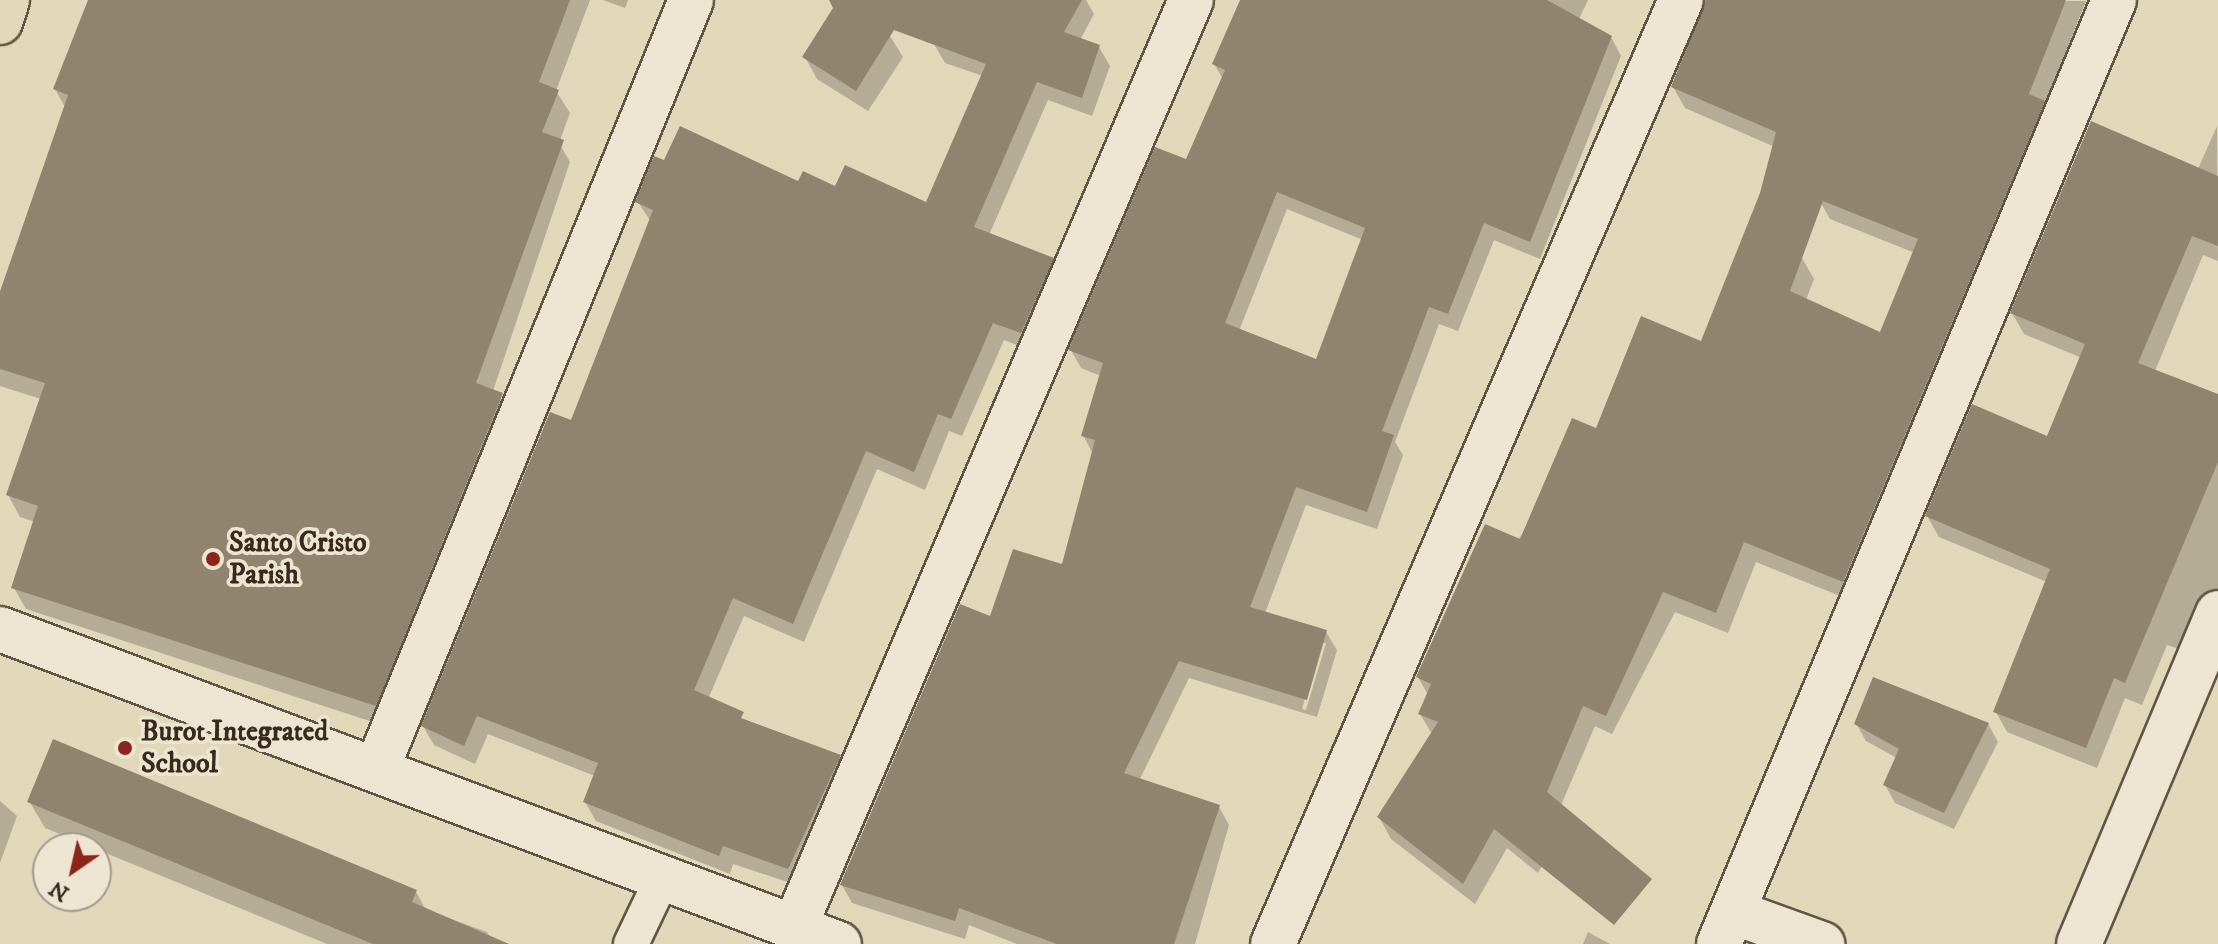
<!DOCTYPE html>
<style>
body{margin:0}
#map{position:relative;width:2218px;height:944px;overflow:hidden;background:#e1d7b9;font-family:"IM FELL DW Pica",serif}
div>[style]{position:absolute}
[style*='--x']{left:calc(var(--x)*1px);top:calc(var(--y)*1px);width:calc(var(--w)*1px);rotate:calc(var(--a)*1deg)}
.shadow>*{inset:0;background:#0003}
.building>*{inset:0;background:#90846e}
.roads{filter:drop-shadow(2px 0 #625543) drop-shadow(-2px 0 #625543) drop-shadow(0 2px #625543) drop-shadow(0 -2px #625543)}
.lane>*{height:34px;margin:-17px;padding:0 17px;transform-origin:17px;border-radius:17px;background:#ece5d2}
.street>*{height:44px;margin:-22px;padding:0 22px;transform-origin:22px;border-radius:22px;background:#ece5d2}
.secondary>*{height:44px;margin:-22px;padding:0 22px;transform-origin:22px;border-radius:22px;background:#ece5d2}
.highway>*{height:44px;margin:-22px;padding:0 22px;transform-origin:22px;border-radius:22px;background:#e1d7b9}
.dots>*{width:22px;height:22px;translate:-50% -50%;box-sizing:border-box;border:4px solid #ece5d2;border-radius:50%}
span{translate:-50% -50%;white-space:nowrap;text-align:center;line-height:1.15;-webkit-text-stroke:7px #ece5d2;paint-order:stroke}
.poi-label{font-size:28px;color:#382a1c;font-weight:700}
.left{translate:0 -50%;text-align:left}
.north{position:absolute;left:32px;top:832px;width:80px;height:80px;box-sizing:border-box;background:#ece5d2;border:2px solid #a49a89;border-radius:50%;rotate:214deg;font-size:22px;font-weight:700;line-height:32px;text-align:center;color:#382a1c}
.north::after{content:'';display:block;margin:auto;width:28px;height:36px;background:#8f2418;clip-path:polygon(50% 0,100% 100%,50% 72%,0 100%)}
</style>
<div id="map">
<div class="shadow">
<i style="clip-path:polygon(89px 0,590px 0,556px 91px,570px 113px,559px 143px,570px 162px,493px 391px,515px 417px,388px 727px,26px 609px,14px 588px,35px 522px,20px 517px,8px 495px,41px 399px,0 386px,0 291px,65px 107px,55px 89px)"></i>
<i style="clip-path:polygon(603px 0,628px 0,625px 8px)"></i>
<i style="clip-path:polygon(950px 0,1086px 0,1094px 14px,1080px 40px,1099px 47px,1110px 66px,1092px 116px,1048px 100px,989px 235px,1052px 259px,1063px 278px,1032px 351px,1004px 340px,962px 436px,949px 431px,925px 490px,877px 469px,804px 642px,744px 616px,708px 699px,748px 723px,840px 756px,851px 775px,803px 887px,733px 864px,730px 874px,596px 821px,585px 802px,595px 776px,488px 734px,475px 764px,434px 745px,423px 726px,572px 422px,651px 222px,638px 202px,799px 184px,927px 204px,983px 76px,945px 63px,934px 44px)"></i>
<i style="clip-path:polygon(evenodd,1245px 0,1588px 0,1579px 19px,1611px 37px,1621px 56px,1540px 259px,1494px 240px,1458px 331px,1439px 324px,1395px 442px,1403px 455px,1377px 529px,1306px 505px,1265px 613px,1326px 632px,1337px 650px,1317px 717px,1189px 678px,1139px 781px,1219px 807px,1229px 825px,1195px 944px,1017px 944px,969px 925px,965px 939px,852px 903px,842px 885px,992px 618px,1063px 566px,1093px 454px,1083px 435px,1101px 376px,1081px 368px,1071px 350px,1187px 162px,1223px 79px,1214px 64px,1245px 0,1287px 209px,1363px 240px,1317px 362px,1239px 331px,1287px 209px,1245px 0,1321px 643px,1326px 643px,1306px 710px,1302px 709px,1321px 643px)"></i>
<i style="clip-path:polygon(1704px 0,1834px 0,1784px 151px,1685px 108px,1673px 87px)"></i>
<i style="clip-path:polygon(1908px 0,2086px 1px,2045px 104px,2056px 123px,1855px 602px,1756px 562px,1728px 633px,1675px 612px,1612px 734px,1595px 726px,1559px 810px,1566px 821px,1538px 873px,1507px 848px,1475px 904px,1391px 839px,1379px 817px,1432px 734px,1420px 714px,1428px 695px,1418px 677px,1597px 431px,1802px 258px,1814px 279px,1806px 300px,1881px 335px,1915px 253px,1830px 219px,1818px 198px)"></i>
<i style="clip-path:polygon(890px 36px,903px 57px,868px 111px,817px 79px,805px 57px)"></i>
<i style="clip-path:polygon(2217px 126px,2218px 261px,2203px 255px,2155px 371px,2218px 397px,2218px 615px,2194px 654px,2167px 645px,2142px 705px,2125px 698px,2097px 768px,2007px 732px,1996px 712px,2047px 582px,1939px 537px,1927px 516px,2048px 439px,2082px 358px,2024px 334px,2012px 313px,2198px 169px)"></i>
<i style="clip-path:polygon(1856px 723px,1988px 724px,1998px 742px,1954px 829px,1895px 803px,1885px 785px,1897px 758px,1866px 741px)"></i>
<i style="clip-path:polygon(0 801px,17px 816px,0 863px)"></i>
<i style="clip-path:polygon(29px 801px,416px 892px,426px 910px,487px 932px,494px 944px,327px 944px,45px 828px)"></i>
<i style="clip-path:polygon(1588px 932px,1610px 944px,1583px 944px)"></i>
</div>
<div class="building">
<i style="clip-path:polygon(88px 0,570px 0,539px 82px,559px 90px,542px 132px,564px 140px,476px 383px,503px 393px,376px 706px,11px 588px,38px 506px,6px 495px,45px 383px,0 369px,0 292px,68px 95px,53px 89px)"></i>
<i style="clip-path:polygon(829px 0,1082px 0,1064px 32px,1100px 45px,1082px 98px,1037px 82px,974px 227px,1054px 258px,1021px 333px,993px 323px,951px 419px,938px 414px,914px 472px,866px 451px,793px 624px,733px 598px,694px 690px,744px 712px,741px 718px,841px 755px,788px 869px,723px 846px,719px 856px,583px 802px,598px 763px,477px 716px,464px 746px,421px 726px,550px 412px,571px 420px,653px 210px,635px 202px,654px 156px,664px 160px,680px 126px,798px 181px,803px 171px,835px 186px,845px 165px,926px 202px,986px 64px,894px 30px,856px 91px,802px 57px,833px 8px)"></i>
<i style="clip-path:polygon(evenodd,1240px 0,1547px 0,1612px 36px,1530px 242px,1484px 223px,1448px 314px,1429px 307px,1382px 431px,1394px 435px,1367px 512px,1296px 487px,1250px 607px,1327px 630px,1307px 700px,1179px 661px,1124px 773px,1220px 805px,1174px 944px,1057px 944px,959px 908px,955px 921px,840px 885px,960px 604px,990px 616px,1013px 549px,1062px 564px,1095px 440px,1081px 436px,1103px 363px,1068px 350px,1155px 147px,1186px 159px,1225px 70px,1212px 64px,1240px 0,1277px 192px,1365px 228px,1316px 359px,1225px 323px,1277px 192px)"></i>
<i style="clip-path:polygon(evenodd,1706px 0,2066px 0,2029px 94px,2045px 101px,1843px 582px,1744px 542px,1716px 613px,1663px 592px,1606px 716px,1583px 706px,1547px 792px,1652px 879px,1614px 925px,1494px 829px,1463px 884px,1377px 817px,1438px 722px,1418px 714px,1431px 684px,1416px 677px,1485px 524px,1520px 539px,1572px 418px,1596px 428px,1641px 316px,1701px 341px,1760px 193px,1776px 132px,1671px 87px,1706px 0,1823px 201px,1918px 239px,1880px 332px,1790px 291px,1823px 201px)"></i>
<i style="clip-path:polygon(2091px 121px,2218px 176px,2218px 246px,2192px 236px,2138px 363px,2218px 394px,2218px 462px,2125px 683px,2114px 678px,2086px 748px,1993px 712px,2050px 569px,1925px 516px,1972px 404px,2047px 436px,2085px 344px,2010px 313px)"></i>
<i style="clip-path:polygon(1873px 677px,1989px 723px,1944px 813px,1883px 785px,1899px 749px,1854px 724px)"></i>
<i style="clip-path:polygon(53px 739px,417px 890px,412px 902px,509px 944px,373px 944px,27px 802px)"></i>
</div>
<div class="roads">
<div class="lane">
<i style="--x:631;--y:944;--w:74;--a:-64.5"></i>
</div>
<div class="street">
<i style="--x:378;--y:766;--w:827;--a:-67.77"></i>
<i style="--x:1733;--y:912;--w:95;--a:19.8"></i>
<i style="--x:794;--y:928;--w:1009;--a:-66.84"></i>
<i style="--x:1273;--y:944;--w:1028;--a:-66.63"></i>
<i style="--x:2079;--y:944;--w:359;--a:-67.2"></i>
</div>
<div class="secondary">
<i style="--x:0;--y:629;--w:896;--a:20.58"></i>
<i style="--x:1719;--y:944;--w:1023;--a:-67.29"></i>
</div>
<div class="highway">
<i style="--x:0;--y:22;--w:23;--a:-72"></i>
</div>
</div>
<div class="dots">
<i style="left:213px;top:559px;background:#8f2418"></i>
<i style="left:125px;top:748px;background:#8f2418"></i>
</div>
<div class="poi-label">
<span class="left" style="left:229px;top:559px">Santo Cristo<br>Parish</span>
<span class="left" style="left:141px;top:748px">Burot Integrated<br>School</span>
</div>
<div class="north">N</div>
</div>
